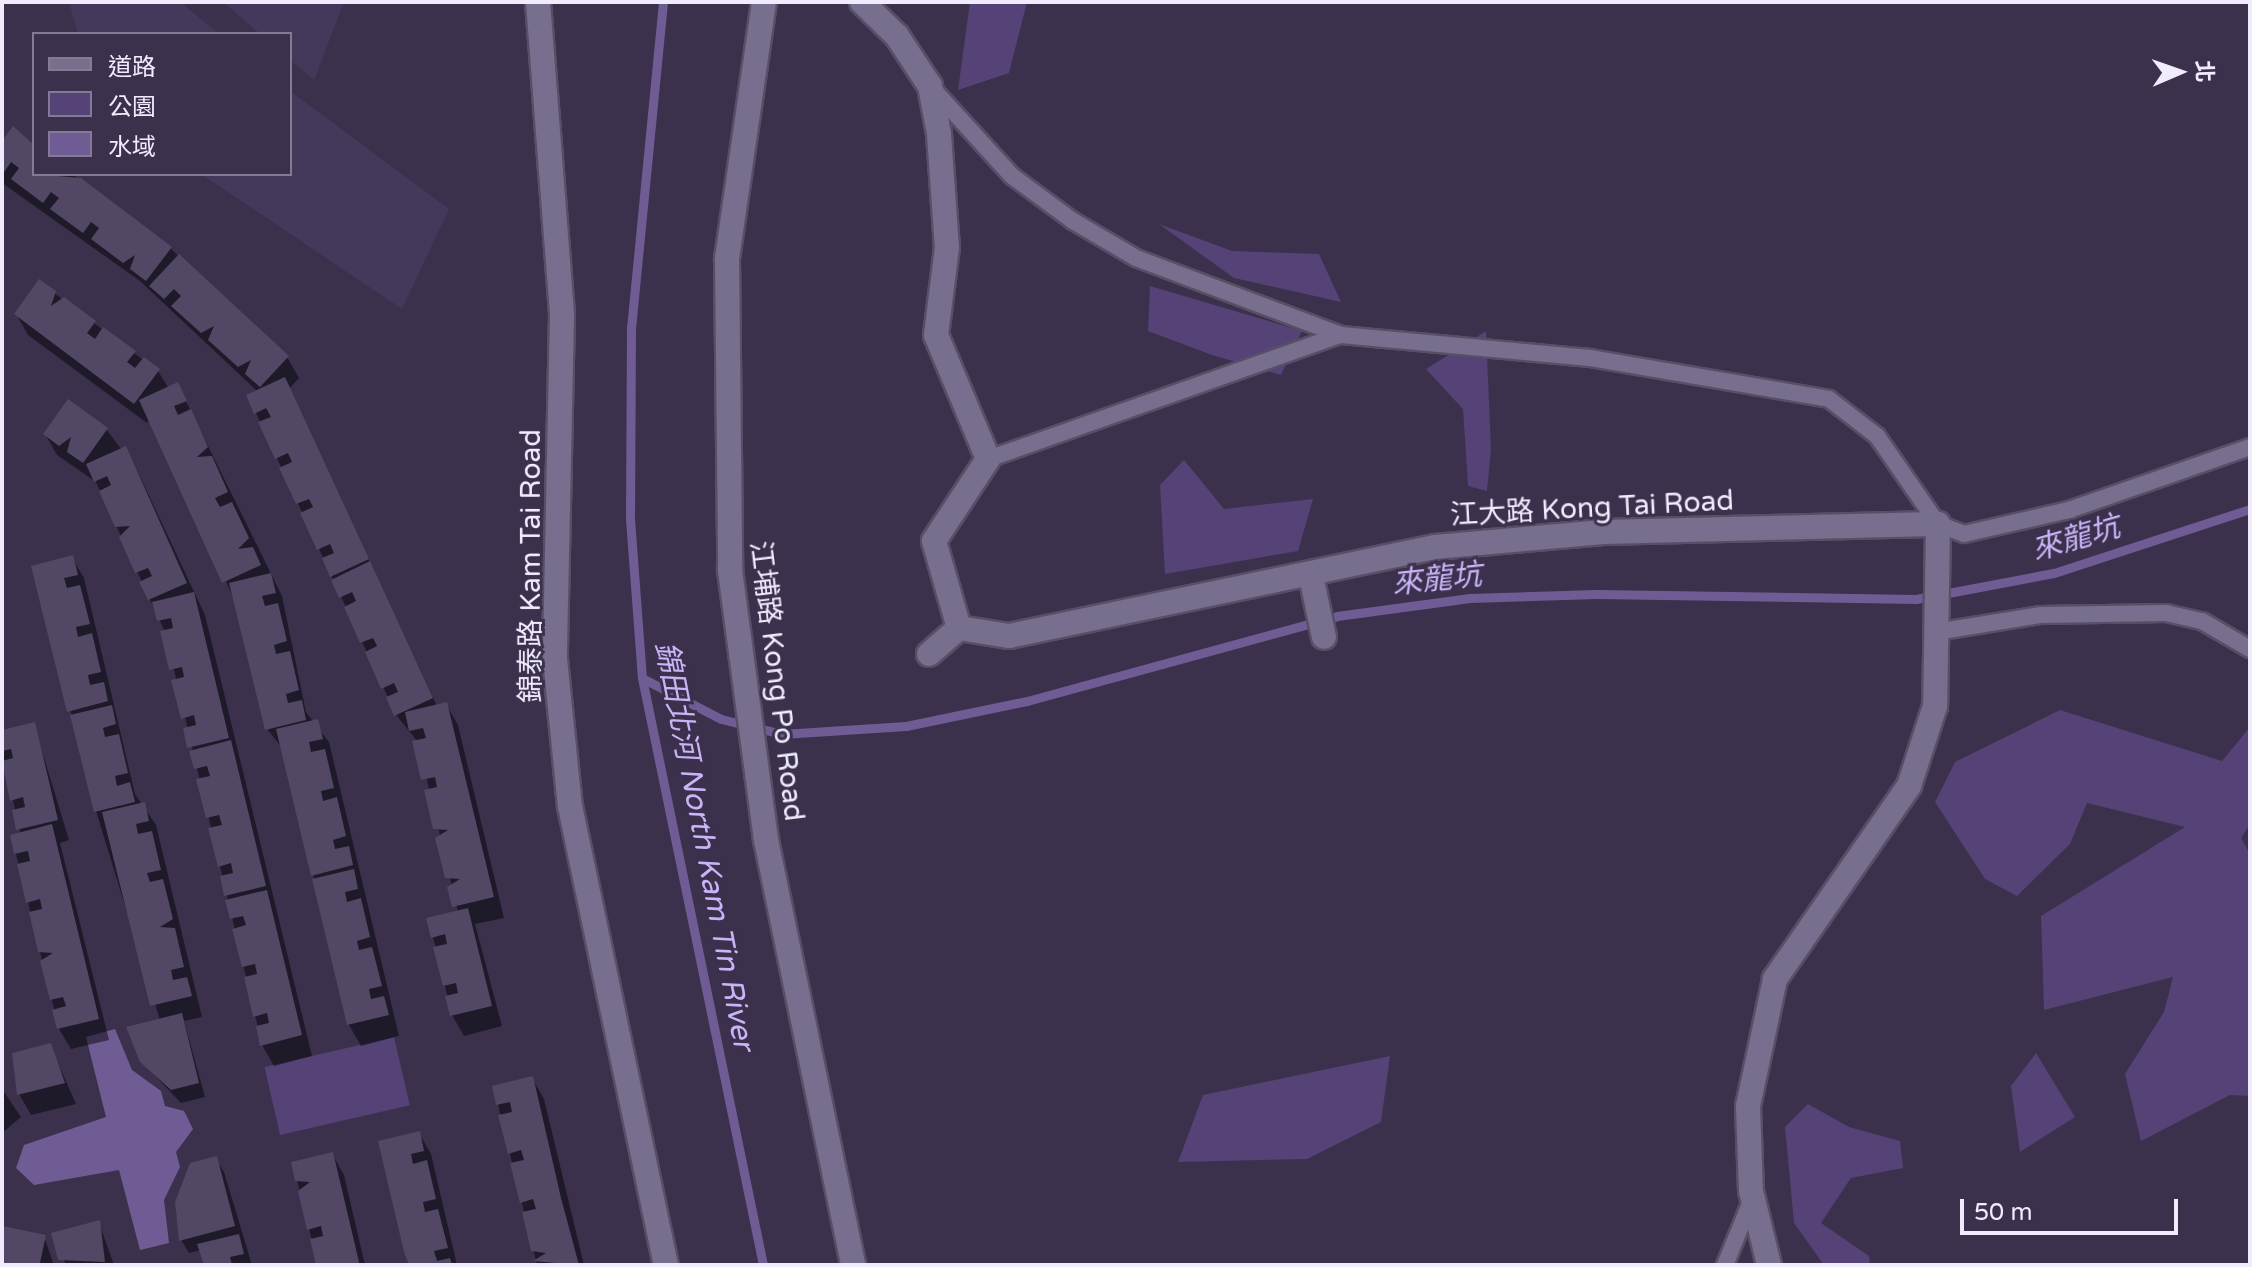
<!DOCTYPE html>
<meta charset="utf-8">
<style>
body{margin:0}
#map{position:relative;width:2252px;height:1267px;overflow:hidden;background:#3b314d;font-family:"Varela Round","Noto Sans TC",sans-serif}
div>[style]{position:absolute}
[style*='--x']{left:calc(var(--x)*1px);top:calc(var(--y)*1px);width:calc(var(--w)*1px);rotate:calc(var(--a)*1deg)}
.built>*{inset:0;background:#44385b}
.green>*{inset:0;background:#554276;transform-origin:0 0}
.water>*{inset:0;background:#705c94}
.shadow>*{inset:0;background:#0007}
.stream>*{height:9px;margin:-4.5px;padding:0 4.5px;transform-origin:4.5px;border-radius:4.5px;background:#705c94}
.building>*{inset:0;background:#524865}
.roads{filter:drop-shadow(2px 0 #584f67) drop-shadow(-2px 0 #584f67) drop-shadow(0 2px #584f67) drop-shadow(0 -2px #584f67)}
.lane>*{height:16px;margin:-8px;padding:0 8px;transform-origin:8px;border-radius:8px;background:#786e8d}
.street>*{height:24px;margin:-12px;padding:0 12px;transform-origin:12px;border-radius:12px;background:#786e8d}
span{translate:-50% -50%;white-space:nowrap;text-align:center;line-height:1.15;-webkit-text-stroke:6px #3b314d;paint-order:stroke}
.street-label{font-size:28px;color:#f0ebfd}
.water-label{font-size:30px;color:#cab4f7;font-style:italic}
.frame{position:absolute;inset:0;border:4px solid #f0ebfd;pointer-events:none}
.legend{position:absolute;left:32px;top:32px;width:260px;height:144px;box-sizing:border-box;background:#3b314d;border:2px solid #837b93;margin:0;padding:10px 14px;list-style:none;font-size:24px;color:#f0ebfd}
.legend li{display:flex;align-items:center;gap:16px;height:40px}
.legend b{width:40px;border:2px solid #837b93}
.north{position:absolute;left:2140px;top:32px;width:80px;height:80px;-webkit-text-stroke:6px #3b314d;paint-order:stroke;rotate:88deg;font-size:22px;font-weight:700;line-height:32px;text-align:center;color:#f0ebfd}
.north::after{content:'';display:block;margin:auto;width:28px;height:36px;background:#f0ebfd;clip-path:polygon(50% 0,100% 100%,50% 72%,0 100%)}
.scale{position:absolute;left:1960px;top:1199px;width:218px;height:36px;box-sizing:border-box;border:4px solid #f0ebfd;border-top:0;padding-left:10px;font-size:24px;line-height:28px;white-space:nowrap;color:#f0ebfd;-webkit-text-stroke:6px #3b314d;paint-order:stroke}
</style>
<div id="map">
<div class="built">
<i style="clip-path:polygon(69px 2px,180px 2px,219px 34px,78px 34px)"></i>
<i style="clip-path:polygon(223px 2px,344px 2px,314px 80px,290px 60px,290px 34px,260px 34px)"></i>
<i style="clip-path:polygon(290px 91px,449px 209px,402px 309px,201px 174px,290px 174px)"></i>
</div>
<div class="green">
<i style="clip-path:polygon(970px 2px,1027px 2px,1009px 73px,958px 90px)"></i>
<i style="clip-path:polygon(1159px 224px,1232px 251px,1319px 254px,1341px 302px,1234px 278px)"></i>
<i style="clip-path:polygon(1150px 286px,1302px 331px,1281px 375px,1212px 355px,1148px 331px)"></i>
<i style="clip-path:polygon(1486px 331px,1491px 450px,1487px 491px,1468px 486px,1463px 409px,1426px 369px)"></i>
<i style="clip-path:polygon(1184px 460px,1224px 509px,1313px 499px,1298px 551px,1165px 574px,1160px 485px)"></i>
<i style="clip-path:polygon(2060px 710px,2222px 761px,2250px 727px,2250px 824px,2241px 838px,2250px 854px,2250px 1096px,2230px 1095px,2141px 1141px,2125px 1074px,2164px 1012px,2173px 977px,2044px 1010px,2041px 916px,2185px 827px,2087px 803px,2070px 844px,2017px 896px,1985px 879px,1935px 802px,1955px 762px)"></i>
<i style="left:394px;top:1037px;width:70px;height:133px;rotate:77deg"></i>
<i style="clip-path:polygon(2036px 1053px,2075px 1117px,2020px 1152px,2011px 1086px)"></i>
<i style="clip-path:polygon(1390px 1056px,1381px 1122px,1307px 1159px,1178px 1162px,1203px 1095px)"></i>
<i style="clip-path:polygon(1808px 1104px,1849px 1127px,1900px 1141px,1903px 1168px,1851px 1178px,1821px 1223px,1869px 1256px,1870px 1265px,1824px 1265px,1794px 1223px,1785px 1127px)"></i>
</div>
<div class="water">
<i style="clip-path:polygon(115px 1029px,132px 1070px,161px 1091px,165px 1106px,184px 1111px,193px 1129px,176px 1152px,180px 1167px,164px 1200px,169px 1243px,140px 1250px,119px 1170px,34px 1185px,16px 1168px,24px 1145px,106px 1117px,86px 1037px)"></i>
</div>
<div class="shadow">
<i style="clip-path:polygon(13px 129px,34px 145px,34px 174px,72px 174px,170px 248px,287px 357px,299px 378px,289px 389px,437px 706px,446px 704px,458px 725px,504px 918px,475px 924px,502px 1026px,464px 1036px,452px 1015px,433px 937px,458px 912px,418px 742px,396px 715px,256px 413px,258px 392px,140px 281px,2px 183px,2px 144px)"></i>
<i style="clip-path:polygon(54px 293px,158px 371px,169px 389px,178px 385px,282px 596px,306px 712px,329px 742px,399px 1036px,361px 1046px,349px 1025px,283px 749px,267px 729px,236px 603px,150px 419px,147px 423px,28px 335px,16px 314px)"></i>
<i style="clip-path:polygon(106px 429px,137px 470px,205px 615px,312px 1056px,274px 1066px,262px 1045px,165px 632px,96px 482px,57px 455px,45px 434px)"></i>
<i style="clip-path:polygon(72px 558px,84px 578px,135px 794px,156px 825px,202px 1017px,184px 1021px,205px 1097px,181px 1103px,142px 1062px,160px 1020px,96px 811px,34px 567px)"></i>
<i style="clip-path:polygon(34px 725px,69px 840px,60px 843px,109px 1040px,71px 1049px,59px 1029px,16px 854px,12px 836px,21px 834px,2px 755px,2px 732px)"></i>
<i style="clip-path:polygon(50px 1045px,76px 1104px,31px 1115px,19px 1094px)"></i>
<i style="clip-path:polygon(532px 1078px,544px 1099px,584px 1265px,537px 1265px,498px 1105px)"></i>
<i style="clip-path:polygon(2px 1089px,21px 1117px,2px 1133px)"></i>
<i style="clip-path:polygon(419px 1133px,431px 1154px,457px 1265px,410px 1265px,380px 1142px)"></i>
<i style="clip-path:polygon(332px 1154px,344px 1175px,365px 1265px,318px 1265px,297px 1180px)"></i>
<i style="clip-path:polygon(216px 1159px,224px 1172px,252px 1265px,204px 1265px,201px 1250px,189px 1253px,181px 1240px,176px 1213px,191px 1165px)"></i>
<i style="clip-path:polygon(99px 1223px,114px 1265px,66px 1265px,54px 1234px)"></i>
<i style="clip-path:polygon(2px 1228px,44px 1237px,54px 1265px,2px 1265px)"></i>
</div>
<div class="stream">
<i style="--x:663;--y:2;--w:327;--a:95.6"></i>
<i style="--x:631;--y:327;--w:192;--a:90.3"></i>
<i style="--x:630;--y:519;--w:159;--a:85.7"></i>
<i style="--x:642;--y:678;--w:599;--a:78.35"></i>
<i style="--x:642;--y:678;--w:89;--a:27.4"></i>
<i style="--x:721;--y:719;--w:63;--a:13.8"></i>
<i style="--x:782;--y:734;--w:124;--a:-3.7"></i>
<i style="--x:906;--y:726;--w:124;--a:-11.7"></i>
<i style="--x:1027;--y:701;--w:321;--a:-15.3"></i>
<i style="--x:1337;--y:616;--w:134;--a:-7.7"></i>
<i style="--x:1470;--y:598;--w:127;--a:-1.8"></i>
<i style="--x:1597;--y:594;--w:319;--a:0.9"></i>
<i style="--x:1916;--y:599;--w:140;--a:-10.7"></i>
<i style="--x:2054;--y:573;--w:206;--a:-18.1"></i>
</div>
<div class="building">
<i style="clip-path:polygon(13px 126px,34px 145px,34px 174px,81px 178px,172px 247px,146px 281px,130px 269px,135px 255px,123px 263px,91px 239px,99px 228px,91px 222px,83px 233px,50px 209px,59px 198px,51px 192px,43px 203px,11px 179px,19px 168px,11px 162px,2px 175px,2px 141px)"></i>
<i style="clip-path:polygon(179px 254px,289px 356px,260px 387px,245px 374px,251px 360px,238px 367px,208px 340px,214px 326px,201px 333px,171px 306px,181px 296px,174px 289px,164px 299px,149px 286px)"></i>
<i style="clip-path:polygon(39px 279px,56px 291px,51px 306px,64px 297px,96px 321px,87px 333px,95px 339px,103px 327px,136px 351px,127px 362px,135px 368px,144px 357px,160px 369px,134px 404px,14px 314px)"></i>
<i style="clip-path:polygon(285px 377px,369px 559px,330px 577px,322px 558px,334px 553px,330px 544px,317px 550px,300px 513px,313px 507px,309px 499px,296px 504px,279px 468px,292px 462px,288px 453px,275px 459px,258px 422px,271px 417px,266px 408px,254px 414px,246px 395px)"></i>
<i style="clip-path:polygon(178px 382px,187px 401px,174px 406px,178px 415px,191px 409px,208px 447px,197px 457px,212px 456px,228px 492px,215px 498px,220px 507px,232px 502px,249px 538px,238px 549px,253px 547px,261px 565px,222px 583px,139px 400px)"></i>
<i style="clip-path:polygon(68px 399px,108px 428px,83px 463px,67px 452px,71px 437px,59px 446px,43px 434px)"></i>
<i style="clip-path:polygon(126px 446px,187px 583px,148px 600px,139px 582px,152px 576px,148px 568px,135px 573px,119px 537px,130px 526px,115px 527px,99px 491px,111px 485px,107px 476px,94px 482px,86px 464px)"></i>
<i style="clip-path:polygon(73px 555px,78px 575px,64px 578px,67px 588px,80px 585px,90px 624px,76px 627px,78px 637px,92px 633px,101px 672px,88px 675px,90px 685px,104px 682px,108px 701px,67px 712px,31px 566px)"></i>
<i style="clip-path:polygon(370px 561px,433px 698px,394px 716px,386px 697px,398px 692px,394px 683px,381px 689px,365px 652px,377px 646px,373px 638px,360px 643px,344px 607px,356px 601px,352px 592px,339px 598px,331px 580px)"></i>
<i style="clip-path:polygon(271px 573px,276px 593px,262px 596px,265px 606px,278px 603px,287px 641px,274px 645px,276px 654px,290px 651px,299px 690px,286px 694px,288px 703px,302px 700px,306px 720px,265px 730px,229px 583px)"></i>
<i style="clip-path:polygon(194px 592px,229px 738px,187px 748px,183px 728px,196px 725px,194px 715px,181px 719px,171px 680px,184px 677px,182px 667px,169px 670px,160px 631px,173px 628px,171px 618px,157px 621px,152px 602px)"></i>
<i style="clip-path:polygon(447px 702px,494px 897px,452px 907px,447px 887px,460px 879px,445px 878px,435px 838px,448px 830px,433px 829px,424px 790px,437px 787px,435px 777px,421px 780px,412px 741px,426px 738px,423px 728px,409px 731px,405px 712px)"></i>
<i style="clip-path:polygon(112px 705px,116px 724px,103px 728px,105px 737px,119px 734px,128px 773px,115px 776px,117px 786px,130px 782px,135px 802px,94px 812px,70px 715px)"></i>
<i style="clip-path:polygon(318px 719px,323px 739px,309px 742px,311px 752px,325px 749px,334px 788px,321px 791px,323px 801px,337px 797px,346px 836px,333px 840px,335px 849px,349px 846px,353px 865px,311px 876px,276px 729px)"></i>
<i style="clip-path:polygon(35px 722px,58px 820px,16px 830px,12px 810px,25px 807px,23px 797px,10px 801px,2px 761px,13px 758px,11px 749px,2px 751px,2px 730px)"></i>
<i style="clip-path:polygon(231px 740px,266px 886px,224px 896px,220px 876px,233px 873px,231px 863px,218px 867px,208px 828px,222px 825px,219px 815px,206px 818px,196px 779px,210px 776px,207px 766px,194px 769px,189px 751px)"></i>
<i style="clip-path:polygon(145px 802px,149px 821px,136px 824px,138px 834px,152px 831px,161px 870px,147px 873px,150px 882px,163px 879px,173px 919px,160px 927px,175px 928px,184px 967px,171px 970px,173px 980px,187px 977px,192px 996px,150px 1006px,102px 812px)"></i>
<i style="clip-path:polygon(52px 824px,99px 1019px,57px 1029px,52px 1010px,66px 1006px,63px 997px,50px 1000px,40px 961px,53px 953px,38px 952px,29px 912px,42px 909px,40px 899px,26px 903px,17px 864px,30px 861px,28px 851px,14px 854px,10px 835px)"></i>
<i style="clip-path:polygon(354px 869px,358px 889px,345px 892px,347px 902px,361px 898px,370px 937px,357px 941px,359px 950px,372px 947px,382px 986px,369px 989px,371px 999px,384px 996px,389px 1015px,347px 1025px,312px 879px)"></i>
<i style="clip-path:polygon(267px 890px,302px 1035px,260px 1046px,256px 1026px,269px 1023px,267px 1013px,253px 1017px,244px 977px,257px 974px,255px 964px,242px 967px,232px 929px,246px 925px,243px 916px,230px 919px,225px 900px)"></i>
<i style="clip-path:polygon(468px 908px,492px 1006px,450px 1016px,445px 996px,458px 993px,456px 983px,443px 986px,433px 947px,447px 944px,445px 934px,431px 938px,426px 918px)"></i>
<i style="clip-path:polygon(182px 1013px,199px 1083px,171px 1090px,140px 1062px,126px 1027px)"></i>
<i style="clip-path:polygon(51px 1043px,65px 1083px,17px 1095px,12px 1053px)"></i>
<i style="clip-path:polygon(533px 1076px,561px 1198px,579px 1265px,533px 1261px,546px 1253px,531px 1251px,522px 1212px,536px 1209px,533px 1199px,520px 1203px,510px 1163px,524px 1160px,521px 1150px,508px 1154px,498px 1115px,512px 1112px,510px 1102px,496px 1105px,492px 1086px)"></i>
<i style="clip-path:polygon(420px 1131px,424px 1151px,411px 1154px,413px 1164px,427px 1160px,436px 1199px,423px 1202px,425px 1212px,438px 1209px,448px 1248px,434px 1251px,437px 1261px,450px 1258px,452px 1265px,409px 1265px,404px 1252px,378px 1141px)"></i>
<i style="clip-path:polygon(333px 1152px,359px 1262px,358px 1265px,316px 1265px,310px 1239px,323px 1236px,321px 1226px,307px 1230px,298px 1191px,310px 1182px,295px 1181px,291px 1162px)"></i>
<i style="clip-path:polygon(217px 1156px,235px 1226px,179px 1241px,175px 1202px,190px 1163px)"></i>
<i style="clip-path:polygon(100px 1220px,105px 1262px,58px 1260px,51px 1233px)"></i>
<i style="clip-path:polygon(2px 1226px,46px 1235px,40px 1263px,2px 1265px)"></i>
<i style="clip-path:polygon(239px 1234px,244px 1254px,230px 1257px,232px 1265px,204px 1265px,197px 1244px)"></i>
</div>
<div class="roads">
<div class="lane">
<i style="--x:931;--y:87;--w:120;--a:47.7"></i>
<i style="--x:1012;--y:176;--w:76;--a:36.4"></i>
<i style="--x:1073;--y:221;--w:73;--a:30.4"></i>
<i style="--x:1136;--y:258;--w:219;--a:20.6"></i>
<i style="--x:988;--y:459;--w:374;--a:-19.4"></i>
<i style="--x:1341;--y:335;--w:250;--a:5.3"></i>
<i style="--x:1590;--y:358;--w:242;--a:9.7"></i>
<i style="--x:1829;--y:399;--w:61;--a:37.6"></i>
<i style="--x:1877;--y:436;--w:107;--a:55.3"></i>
<i style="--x:1938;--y:524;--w:28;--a:21"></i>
<i style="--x:1964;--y:534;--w:108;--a:-12.9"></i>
<i style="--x:2069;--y:510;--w:192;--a:-19.2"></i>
<i style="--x:1936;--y:632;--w:105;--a:-9.3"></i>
<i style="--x:2040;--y:615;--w:126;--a:-0.9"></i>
<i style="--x:2166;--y:613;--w:37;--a:13"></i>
<i style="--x:2202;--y:621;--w:56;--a:30.3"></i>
<i style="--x:1725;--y:1265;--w:66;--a:-67.7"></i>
</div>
<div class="street">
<i style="--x:538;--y:2;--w:314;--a:85.6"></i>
<i style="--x:562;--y:315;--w:344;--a:91.2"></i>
<i style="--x:555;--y:659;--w:148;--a:84.2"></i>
<i style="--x:570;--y:806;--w:469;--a:78.2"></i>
<i style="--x:764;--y:2;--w:259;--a:98.2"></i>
<i style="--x:727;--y:258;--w:312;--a:89.4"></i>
<i style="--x:730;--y:570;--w:272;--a:82.4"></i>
<i style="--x:766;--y:840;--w:434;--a:78.4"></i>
<i style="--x:862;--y:2;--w:49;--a:44.2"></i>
<i style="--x:897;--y:36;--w:60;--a:56.6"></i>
<i style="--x:930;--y:86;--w:49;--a:79.4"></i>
<i style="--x:939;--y:134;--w:113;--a:86"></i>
<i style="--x:947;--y:247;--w:89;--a:97.1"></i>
<i style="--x:936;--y:335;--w:134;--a:67.2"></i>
<i style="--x:988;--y:459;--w:98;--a:123.4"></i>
<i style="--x:934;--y:541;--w:91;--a:74"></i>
<i style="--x:959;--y:628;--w:51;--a:9.1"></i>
<i style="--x:1009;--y:636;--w:435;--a:-11.8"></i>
<i style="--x:1435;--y:547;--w:169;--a:-5.1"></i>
<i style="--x:1603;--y:532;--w:335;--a:-1.4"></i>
<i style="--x:1938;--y:524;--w:182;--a:90.9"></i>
<i style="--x:1935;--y:706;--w:84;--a:108"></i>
<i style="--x:1909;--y:786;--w:235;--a:124.8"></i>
<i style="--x:1775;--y:979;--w:130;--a:102"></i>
<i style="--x:1748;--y:1106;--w:85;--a:88"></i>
<i style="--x:1751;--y:1191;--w:76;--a:76.3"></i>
<i style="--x:1311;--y:576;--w:62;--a:78"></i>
<i style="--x:929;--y:654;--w:40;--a:-41"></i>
</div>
</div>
<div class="street-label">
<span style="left:1592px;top:508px;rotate:-3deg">江大路 Kong Tai Road</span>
<span style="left:531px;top:566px;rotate:-90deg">錦泰路 Kam Tai Road</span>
<span style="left:777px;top:681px;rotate:83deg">江埔路 Kong Po Road</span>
</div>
<div class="water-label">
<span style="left:2076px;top:539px;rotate:-16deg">來龍坑</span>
<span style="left:1437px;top:580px;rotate:-6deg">來龍坑</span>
<span style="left:704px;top:846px;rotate:79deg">錦田北河 North Kam Tin River</span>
</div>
<div class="frame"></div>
<ul class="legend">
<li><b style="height:10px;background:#786e8d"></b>道路</li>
<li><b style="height:22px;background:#554276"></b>公園</li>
<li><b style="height:22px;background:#705c94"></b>水域</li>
</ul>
<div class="north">北</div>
<div class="scale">50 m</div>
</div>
